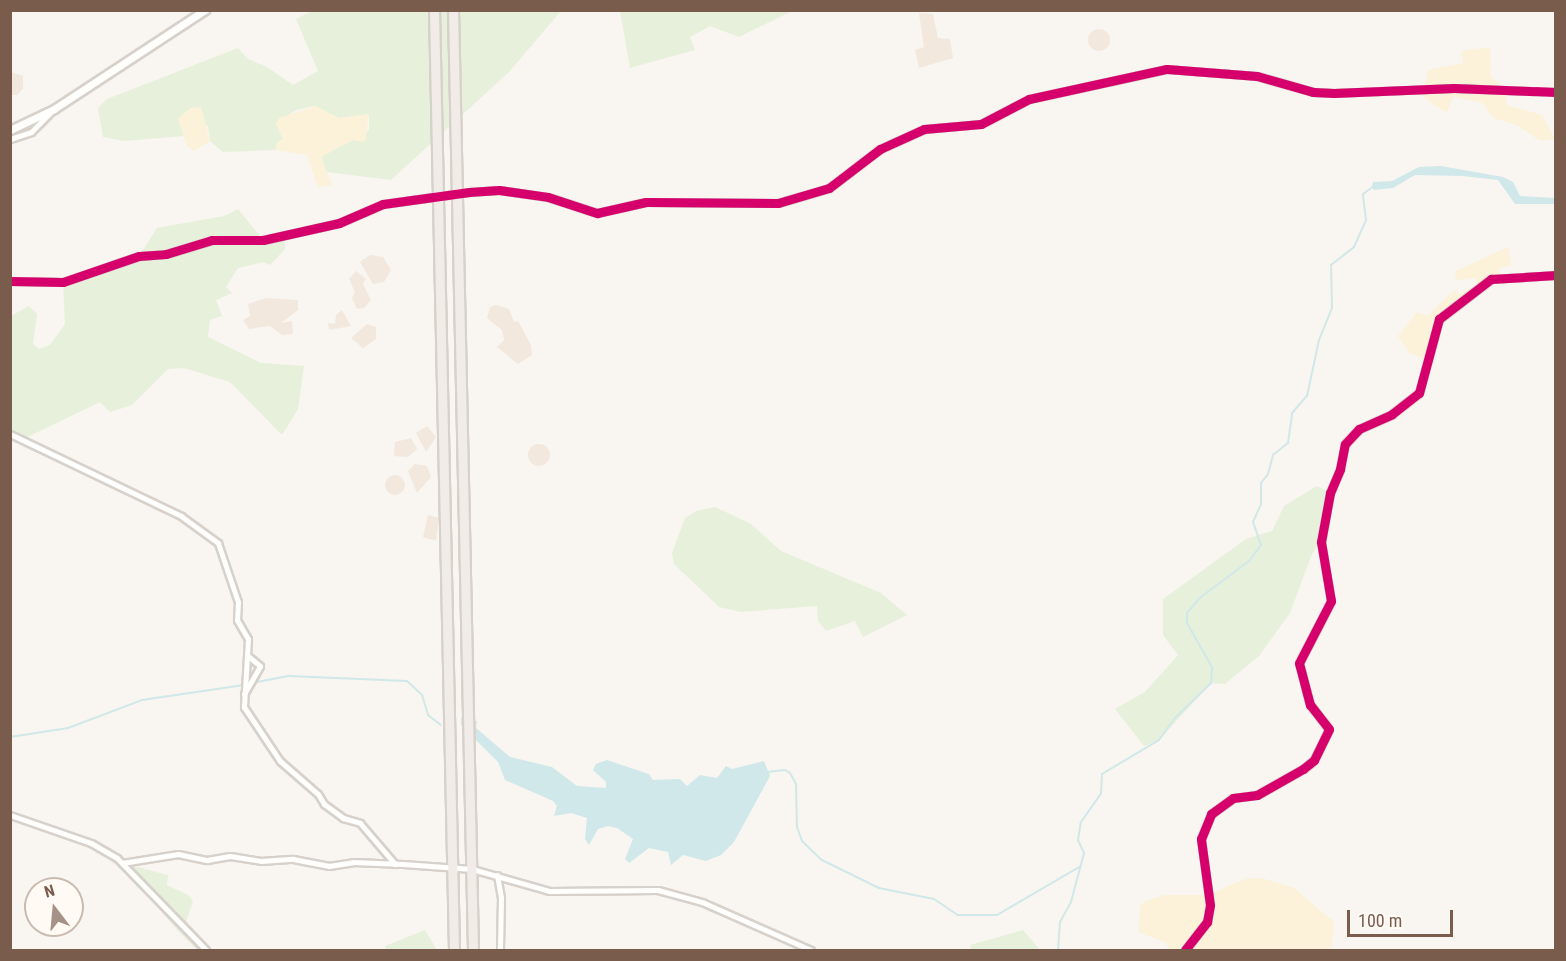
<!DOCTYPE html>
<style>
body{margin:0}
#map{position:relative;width:1566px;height:961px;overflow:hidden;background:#f9f5f0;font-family:"Roboto Condensed",sans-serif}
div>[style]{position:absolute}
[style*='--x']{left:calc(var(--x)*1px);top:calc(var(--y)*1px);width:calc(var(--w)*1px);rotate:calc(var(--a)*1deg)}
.residential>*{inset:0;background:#f2e8de}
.round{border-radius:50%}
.green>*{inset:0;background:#e7f0db}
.sand>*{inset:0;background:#fbf2d9}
.water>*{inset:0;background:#d0e8ea}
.stream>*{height:2px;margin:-1px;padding:0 1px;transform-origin:1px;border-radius:1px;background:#d0e8ea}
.roads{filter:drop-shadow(2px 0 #d7d1cb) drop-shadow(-2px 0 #d7d1cb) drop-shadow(0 2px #d7d1cb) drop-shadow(0 -2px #d7d1cb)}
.minor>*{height:5px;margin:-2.5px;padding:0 2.5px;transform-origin:2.5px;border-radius:2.5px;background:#fefefd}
.tertiary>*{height:7px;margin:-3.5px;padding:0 3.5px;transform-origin:3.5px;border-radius:3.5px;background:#fefefd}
.trunk>*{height:9px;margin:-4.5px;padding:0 4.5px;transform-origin:4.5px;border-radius:4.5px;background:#f2ece8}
.cycleway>*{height:9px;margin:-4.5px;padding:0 4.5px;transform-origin:4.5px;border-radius:4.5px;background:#d6006c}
span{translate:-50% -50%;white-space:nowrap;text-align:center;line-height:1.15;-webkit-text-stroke:5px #fffaf3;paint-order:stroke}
.frame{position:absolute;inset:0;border:12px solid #7a5c4d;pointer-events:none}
.north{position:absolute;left:24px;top:877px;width:60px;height:60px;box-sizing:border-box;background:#fffaf3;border:2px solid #cabbb1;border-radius:50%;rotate:344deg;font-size:16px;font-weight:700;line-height:24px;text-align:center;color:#7a5c4d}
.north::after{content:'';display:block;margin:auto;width:21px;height:27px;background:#a69286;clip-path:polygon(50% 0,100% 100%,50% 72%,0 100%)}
.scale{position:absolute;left:1347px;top:910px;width:106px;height:27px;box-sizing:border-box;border:3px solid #7a5c4d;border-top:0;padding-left:8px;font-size:18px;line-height:21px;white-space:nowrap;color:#7a5c4d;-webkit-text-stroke:4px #fffaf3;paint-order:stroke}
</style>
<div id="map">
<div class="residential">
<i style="clip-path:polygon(919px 13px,933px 14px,938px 38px,950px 39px,953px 58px,919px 68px,915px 50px,924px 47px)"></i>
<i class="round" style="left:1088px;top:29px;width:22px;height:22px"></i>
<i style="clip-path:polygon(11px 72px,23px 76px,23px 89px,17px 95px,11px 95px)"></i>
<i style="clip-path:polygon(370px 255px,383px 257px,391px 270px,384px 282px,373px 284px,360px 262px)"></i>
<i style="clip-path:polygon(356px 271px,366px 279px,363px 284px,371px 300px,364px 308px,357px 309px,352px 298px,355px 292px,349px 279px)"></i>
<i style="clip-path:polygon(266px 298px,298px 300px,298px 310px,281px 323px,292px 321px,293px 334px,282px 335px,270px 326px,249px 329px,243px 320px,250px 316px,248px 304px)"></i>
<i style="clip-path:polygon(496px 305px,509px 309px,514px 322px,518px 321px,531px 345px,532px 355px,518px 364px,497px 347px,504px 340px,502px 330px,487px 318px,490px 307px)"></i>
<i style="clip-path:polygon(342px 310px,351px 326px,329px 330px,328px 323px,335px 324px,336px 315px)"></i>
<i style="clip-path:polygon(367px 324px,376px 327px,376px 339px,363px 348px,351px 338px)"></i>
<i style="clip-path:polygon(427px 426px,436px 437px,426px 452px,416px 433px)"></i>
<i style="clip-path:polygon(411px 438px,417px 449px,408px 457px,394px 456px,395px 442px)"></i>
<i class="round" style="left:528px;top:444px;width:22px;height:22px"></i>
<i style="clip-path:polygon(415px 464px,427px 466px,431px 477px,417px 493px,408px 471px)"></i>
<i class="round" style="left:385px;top:475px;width:20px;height:20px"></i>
<i style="clip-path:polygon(428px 515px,439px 518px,436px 541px,423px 537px)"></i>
</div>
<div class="green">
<i style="clip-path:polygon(794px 10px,739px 37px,710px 26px,690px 37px,695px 50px,630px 68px,620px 11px)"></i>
<i style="clip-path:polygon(312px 11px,561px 11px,509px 72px,391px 180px,327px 172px,321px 157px,369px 130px,369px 114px,339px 118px,315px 106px,296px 110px,276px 123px,283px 139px,277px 143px,276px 150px,223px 152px,210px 141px,208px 126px,178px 118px,184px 136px,124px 141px,103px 137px,98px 108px,107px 99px,238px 48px,248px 59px,267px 67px,293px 85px,318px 71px,296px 19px)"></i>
<i style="clip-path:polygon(238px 209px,263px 240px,284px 236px,285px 249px,270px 265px,263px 262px,238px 268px,226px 287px,232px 293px,216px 300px,222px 316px,210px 320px,208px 337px,261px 363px,304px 366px,298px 409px,282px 435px,230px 382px,184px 368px,168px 369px,132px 405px,110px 412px,100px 402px,19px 441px,11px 434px,11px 316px,29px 306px,37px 314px,33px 344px,39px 349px,50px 345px,65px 324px,63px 282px,139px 256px,157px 228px,224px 216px)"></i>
<i style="clip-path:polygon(1317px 486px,1330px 493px,1321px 542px,1312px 554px,1290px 613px,1259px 656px,1225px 684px,1211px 683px,1159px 740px,1144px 746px,1115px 709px,1145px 692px,1178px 655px,1163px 635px,1163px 599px,1246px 539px,1272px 531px,1284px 506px)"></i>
<i style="clip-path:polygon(715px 507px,751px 524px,781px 551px,881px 593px,907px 615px,863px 637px,855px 621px,826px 631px,818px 621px,817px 606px,741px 612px,719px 607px,674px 564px,672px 553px,685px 518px,696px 511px)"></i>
<i style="clip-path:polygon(122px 863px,168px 875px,167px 885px,188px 895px,193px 901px,185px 925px,206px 950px,197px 950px,181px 934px,153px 902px,157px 894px)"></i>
<i style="clip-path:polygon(425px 930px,437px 950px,386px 950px,385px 946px)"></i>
<i style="clip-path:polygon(1023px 930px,1040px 950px,971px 950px,970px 945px)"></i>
</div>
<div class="sand">
<i style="clip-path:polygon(1490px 47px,1491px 77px,1504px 88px,1507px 105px,1542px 115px,1555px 139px,1540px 141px,1517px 125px,1493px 118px,1483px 103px,1453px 97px,1447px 113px,1414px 91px,1425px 84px,1428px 70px,1463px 63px,1461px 51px)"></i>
<i style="clip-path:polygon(315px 106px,339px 118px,369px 114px,365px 142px,353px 140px,321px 157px,332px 185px,318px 187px,307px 155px,276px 150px,277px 143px,283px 139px,276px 124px,279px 118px)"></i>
<i style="clip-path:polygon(201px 107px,210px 141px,194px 151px,187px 146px,178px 118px,191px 108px)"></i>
<i style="clip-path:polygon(1508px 247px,1511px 265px,1499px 268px,1500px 276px,1483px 285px,1477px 294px,1464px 299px,1433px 332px,1425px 359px,1410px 354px,1398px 336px,1417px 312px,1427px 316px,1454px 290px,1460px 294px,1476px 285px,1477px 278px,1455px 280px,1456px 271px)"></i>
<i style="clip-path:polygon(1262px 878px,1294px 888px,1334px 922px,1331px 950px,1169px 950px,1166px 943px,1139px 932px,1140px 906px,1145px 901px,1165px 895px,1208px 895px,1245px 879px)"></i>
</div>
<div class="water">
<i style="clip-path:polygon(1441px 166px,1503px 177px,1513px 182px,1520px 196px,1555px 198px,1555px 204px,1515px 204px,1498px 180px,1463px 176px,1415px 175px,1393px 188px,1374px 190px,1372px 187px,1373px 182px,1392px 181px,1419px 167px)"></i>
<i style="clip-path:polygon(461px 717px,477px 721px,476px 728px,510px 757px,552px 767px,577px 786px,606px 788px,606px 782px,593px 770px,596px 764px,607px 760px,649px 774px,653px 780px,680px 779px,687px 786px,700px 775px,717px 778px,726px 766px,732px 769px,764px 761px,770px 776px,734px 842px,721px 855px,706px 861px,683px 855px,671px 865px,668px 852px,649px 848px,629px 863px,625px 859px,633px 839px,617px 828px,608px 826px,598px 829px,589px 845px,585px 839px,587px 818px,571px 813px,554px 816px,557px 806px,553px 801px,505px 780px,498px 762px,461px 725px)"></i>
</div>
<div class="stream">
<i style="--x:252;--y:683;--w:38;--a:-11"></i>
<i style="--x:289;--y:676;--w:118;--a:2.4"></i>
<i style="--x:407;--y:681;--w:21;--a:43"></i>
<i style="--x:422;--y:695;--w:21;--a:73"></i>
<i style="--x:428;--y:715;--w:16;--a:38"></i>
<i style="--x:10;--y:737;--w:59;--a:-8.8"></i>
<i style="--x:68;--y:728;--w:79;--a:-20.7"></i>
<i style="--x:142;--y:700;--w:103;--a:-8.4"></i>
<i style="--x:767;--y:772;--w:18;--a:-6"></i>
<i style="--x:785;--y:770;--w:6;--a:31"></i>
<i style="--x:790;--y:773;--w:13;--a:61"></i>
<i style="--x:796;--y:784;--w:43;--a:88.7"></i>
<i style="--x:797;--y:827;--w:15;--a:70"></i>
<i style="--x:802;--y:841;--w:28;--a:44"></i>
<i style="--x:822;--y:860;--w:64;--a:26.2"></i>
<i style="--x:879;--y:888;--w:56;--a:11.3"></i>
<i style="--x:934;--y:899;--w:29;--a:34"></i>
<i style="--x:958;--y:915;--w:39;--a:0"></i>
<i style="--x:997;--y:915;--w:97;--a:-30.3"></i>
<i style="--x:1058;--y:950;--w:28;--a:-86"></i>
<i style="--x:1060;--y:922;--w:23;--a:-61"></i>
<i style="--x:1071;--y:902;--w:51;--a:-75.1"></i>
<i style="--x:1084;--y:853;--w:14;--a:-115"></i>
<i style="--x:1078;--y:840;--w:18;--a:-81"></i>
<i style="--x:1081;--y:822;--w:35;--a:-55"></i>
<i style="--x:1101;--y:793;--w:19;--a:-87"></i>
<i style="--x:1102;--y:774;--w:66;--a:-30.8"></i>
<i style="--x:1159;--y:740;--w:26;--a:-54"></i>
<i style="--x:1174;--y:719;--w:52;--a:-44.2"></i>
<i style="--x:1211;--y:683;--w:16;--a:-86"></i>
<i style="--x:1212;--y:667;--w:51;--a:-119.6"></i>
<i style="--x:1187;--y:623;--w:10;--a:-90"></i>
<i style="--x:1187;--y:613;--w:21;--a:-49"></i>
<i style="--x:1201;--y:597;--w:60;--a:-36.9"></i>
<i style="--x:1249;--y:561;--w:20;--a:-53"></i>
<i style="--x:1261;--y:545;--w:24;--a:-109"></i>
<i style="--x:1253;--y:522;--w:20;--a:-66"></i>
<i style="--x:1261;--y:504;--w:21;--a:-90"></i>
<i style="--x:1261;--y:483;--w:11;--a:-52"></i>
<i style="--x:1268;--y:474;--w:20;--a:-75"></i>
<i style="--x:1273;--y:455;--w:19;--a:-39"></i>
<i style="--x:1288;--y:443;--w:30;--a:-82"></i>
<i style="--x:1292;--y:413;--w:23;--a:-49"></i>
<i style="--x:1307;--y:396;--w:57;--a:-77.9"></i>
<i style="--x:1319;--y:340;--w:35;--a:-68"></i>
<i style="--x:1332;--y:308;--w:43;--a:-91.3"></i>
<i style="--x:1331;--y:265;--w:29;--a:-38"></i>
<i style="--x:1354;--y:247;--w:30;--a:-66"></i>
<i style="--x:1366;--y:220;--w:26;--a:-97"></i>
<i style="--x:1363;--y:194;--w:14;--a:-36"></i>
</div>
<div class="roads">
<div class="minor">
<i style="--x:10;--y:139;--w:22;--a:-18"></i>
<i style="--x:31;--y:132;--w:31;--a:-45"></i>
<i style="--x:10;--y:281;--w:53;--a:1.1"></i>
<i style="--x:63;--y:282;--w:80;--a:-18.9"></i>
<i style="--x:139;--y:256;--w:27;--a:-4"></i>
<i style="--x:166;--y:254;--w:48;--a:-16.9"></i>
<i style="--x:212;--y:240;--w:51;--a:0"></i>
<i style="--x:263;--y:240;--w:78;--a:-12.6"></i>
<i style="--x:339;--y:223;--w:48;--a:-23.4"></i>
<i style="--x:383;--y:204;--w:87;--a:-7.9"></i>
<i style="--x:469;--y:192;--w:30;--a:-4"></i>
<i style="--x:499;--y:190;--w:49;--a:8.1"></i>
<i style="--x:548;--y:197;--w:52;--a:18.1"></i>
<i style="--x:597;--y:213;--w:50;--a:-12.7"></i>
<i style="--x:646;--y:202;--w:132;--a:0.4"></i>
<i style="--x:778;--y:203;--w:53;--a:-16.4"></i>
<i style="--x:829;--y:188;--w:64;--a:-37.4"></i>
<i style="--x:880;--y:149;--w:48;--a:-24.4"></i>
<i style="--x:924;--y:129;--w:57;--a:-5"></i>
<i style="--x:981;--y:124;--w:54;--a:-27.5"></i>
<i style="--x:1029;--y:99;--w:141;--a:-12.3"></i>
<i style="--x:1167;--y:69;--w:90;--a:4.4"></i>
<i style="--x:1257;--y:76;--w:58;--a:15.9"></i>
<i style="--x:1313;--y:92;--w:21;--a:3"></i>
<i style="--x:1334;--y:93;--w:120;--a:-2.4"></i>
<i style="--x:1454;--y:88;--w:102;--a:2.2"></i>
<i style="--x:10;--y:434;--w:190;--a:25.6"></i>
<i style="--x:181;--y:516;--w:46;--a:36.1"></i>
<i style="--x:218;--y:543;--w:62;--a:71.3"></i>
<i style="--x:238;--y:602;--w:18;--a:93"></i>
<i style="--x:237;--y:620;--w:22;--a:60"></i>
<i style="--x:248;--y:639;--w:68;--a:93.4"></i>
<i style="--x:244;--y:707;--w:65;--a:56.3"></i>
<i style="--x:280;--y:761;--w:50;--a:41"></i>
<i style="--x:318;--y:794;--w:12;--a:59"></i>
<i style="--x:324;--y:804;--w:24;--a:36"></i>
<i style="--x:343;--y:818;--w:18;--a:16"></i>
<i style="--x:360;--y:823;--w:54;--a:49.5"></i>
<i style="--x:244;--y:694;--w:32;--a:-60"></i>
<i style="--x:260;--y:666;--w:17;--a:-140"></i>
<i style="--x:10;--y:815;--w:86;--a:19.1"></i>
<i style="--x:91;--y:843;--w:30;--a:30"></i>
<i style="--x:117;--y:858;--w:128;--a:45.9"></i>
<i style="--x:122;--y:863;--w:57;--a:-9.1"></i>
<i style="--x:178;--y:854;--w:30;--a:12"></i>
<i style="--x:207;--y:860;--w:23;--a:-10"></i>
<i style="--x:230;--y:856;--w:31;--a:9"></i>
<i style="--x:261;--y:861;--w:32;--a:-4"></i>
<i style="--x:293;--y:859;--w:37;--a:11"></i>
<i style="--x:329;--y:866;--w:24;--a:-9"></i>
<i style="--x:353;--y:862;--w:50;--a:2.3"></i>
<i style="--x:403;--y:864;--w:69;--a:4.1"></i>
<i style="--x:472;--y:869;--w:80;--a:15.9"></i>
<i style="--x:549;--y:891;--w:109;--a:-0.5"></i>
<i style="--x:658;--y:890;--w:46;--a:15.3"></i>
<i style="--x:702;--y:902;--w:119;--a:23.8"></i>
<i style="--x:497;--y:875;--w:22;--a:80"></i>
<i style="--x:501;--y:897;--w:53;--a:91.1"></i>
<i style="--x:1185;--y:950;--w:36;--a:-52"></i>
<i style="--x:1207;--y:922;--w:17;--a:-80"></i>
<i style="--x:1210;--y:905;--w:67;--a:-97.8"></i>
<i style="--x:1201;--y:839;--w:27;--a:-68"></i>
<i style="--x:1211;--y:814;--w:27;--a:-36"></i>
<i style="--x:1233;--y:798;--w:24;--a:-7"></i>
<i style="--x:1257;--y:795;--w:53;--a:-29.5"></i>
<i style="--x:1303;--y:769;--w:14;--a:-39"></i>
<i style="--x:1314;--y:760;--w:34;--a:-64"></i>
<i style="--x:1329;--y:729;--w:31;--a:-128"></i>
<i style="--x:1310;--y:705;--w:43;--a:-104.7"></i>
<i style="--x:1299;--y:663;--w:70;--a:-62.7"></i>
<i style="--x:1331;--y:601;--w:60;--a:-99.6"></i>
<i style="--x:1321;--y:542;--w:50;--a:-79.6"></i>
<i style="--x:1330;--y:493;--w:26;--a:-67"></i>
<i style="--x:1340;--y:469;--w:25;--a:-79"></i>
<i style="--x:1345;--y:444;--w:21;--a:-47"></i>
<i style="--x:1359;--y:429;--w:36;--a:-24"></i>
<i style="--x:1392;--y:414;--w:34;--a:-38"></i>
<i style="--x:1419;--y:393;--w:77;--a:-74.9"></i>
<i style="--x:1439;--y:319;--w:66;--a:-37.6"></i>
<i style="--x:1491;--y:279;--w:65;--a:-3.5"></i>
</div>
<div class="tertiary">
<i style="--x:10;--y:130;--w:49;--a:-25.5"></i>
<i style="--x:54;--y:109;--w:181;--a:-33.3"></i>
</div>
<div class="trunk">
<i style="--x:434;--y:10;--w:940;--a:88.78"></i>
<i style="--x:453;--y:10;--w:940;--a:88.78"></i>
</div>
</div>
<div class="cycleway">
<i style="--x:10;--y:281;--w:53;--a:1.1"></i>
<i style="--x:63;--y:282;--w:80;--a:-18.9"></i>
<i style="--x:139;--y:256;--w:27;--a:-4"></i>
<i style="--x:166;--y:254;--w:48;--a:-16.9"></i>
<i style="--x:212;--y:240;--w:51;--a:0"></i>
<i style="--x:263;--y:240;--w:78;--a:-12.6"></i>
<i style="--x:339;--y:223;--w:48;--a:-23.4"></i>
<i style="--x:383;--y:204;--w:87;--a:-7.9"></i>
<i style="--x:469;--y:192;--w:30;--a:-4"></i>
<i style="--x:499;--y:190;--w:49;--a:8.1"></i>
<i style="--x:548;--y:197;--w:52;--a:18.1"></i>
<i style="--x:597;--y:213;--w:50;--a:-12.7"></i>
<i style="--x:646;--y:202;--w:132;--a:0.4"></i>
<i style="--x:778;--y:203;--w:53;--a:-16.4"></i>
<i style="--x:829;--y:188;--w:64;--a:-37.4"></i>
<i style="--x:880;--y:149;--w:48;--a:-24.4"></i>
<i style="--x:924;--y:129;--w:57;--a:-5"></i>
<i style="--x:981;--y:124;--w:54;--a:-27.5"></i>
<i style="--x:1029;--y:99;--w:141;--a:-12.3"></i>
<i style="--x:1167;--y:69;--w:90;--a:4.4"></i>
<i style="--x:1257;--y:76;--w:58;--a:15.9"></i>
<i style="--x:1313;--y:92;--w:21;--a:3"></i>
<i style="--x:1334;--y:93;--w:120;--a:-2.4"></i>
<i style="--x:1454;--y:88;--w:102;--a:2.2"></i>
<i style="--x:1185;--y:950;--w:36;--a:-52"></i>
<i style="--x:1207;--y:922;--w:17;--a:-80"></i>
<i style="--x:1210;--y:905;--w:67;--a:-97.8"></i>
<i style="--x:1201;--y:839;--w:27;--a:-68"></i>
<i style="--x:1211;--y:814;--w:27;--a:-36"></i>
<i style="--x:1233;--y:798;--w:24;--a:-7"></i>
<i style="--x:1257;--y:795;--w:53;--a:-29.5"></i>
<i style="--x:1303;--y:769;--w:14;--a:-39"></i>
<i style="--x:1314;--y:760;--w:34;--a:-64"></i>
<i style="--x:1329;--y:729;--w:31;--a:-128"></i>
<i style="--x:1310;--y:705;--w:43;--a:-104.7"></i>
<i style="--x:1299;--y:663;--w:70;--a:-62.7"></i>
<i style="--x:1331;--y:601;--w:60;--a:-99.6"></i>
<i style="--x:1321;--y:542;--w:50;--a:-79.6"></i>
<i style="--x:1330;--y:493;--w:26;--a:-67"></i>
<i style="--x:1340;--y:469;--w:25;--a:-79"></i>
<i style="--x:1345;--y:444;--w:21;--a:-47"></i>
<i style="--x:1359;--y:429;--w:36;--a:-24"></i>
<i style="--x:1392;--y:414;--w:34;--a:-38"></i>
<i style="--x:1419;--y:393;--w:77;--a:-74.9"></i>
<i style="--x:1439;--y:319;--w:66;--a:-37.6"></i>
<i style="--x:1491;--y:279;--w:65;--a:-3.5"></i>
</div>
<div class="frame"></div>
<div class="north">N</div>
<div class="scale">100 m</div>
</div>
